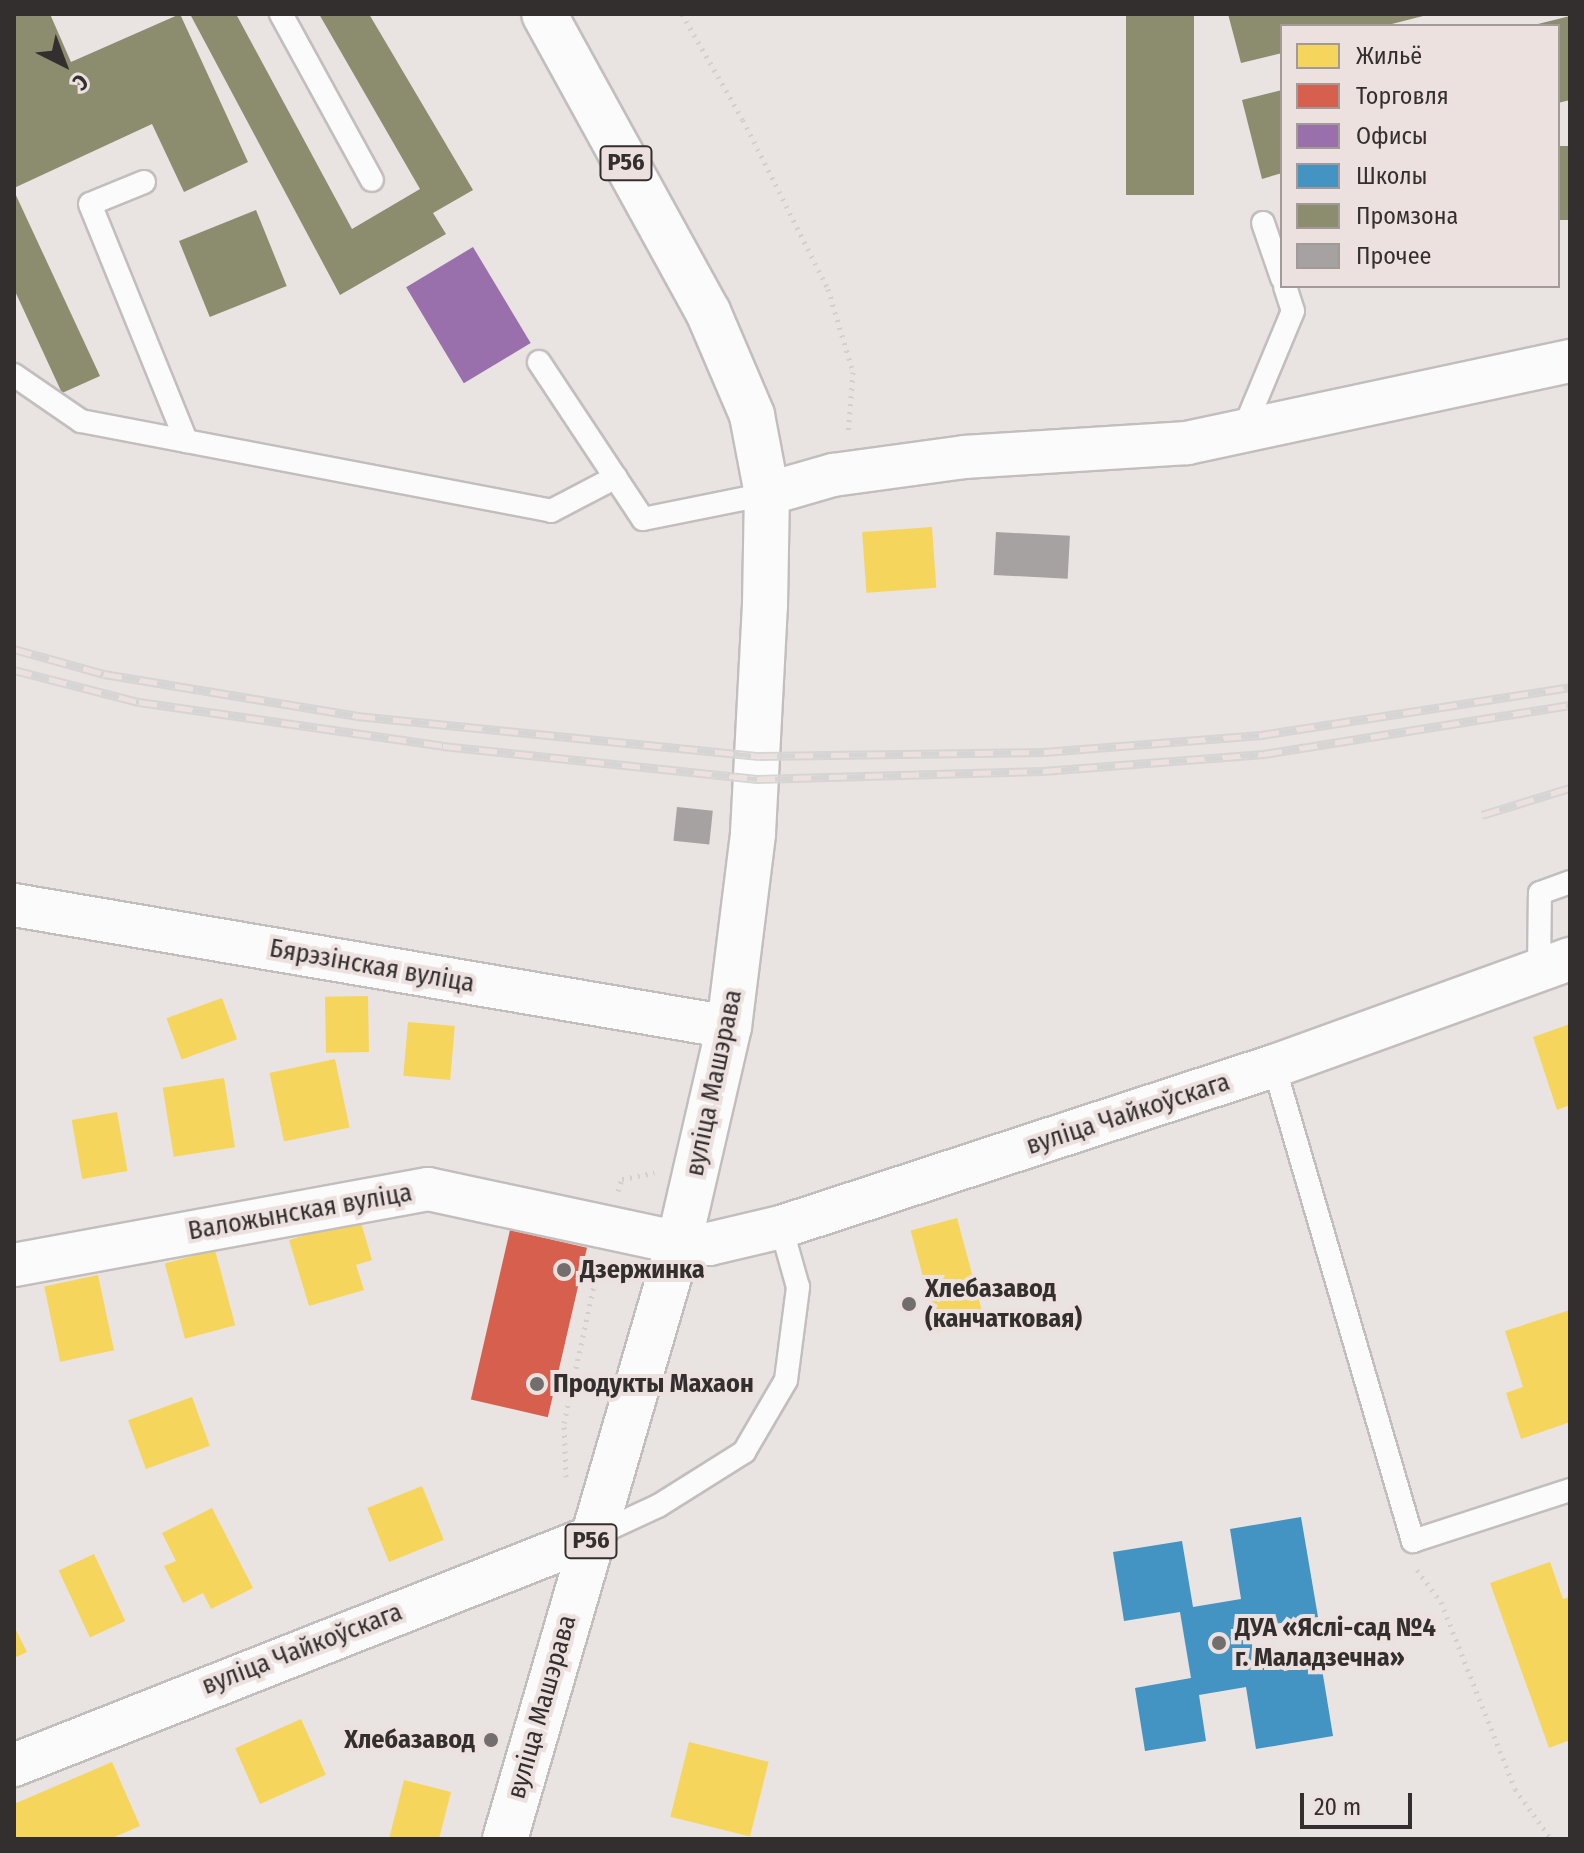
<!DOCTYPE html>
<meta charset="utf-8">
<style>
body{margin:0}
#map{position:relative;width:1584px;height:1853px;overflow:hidden;background:#e9e3e2;font-family:"Fira Sans Condensed",sans-serif}
div>[style]{position:absolute}
[style*='--x']{left:calc(var(--x)*1px);top:calc(var(--y)*1px);width:calc(var(--w)*1px);rotate:calc(var(--a)*1deg)}
.homes>*{inset:0;background:#f6d55c;transform-origin:0 0}
.shops>*{inset:0;background:#d6604d;transform-origin:0 0}
.offices>*{inset:0;background:#9970ab;transform-origin:0 0}
.schools>*{inset:0;background:#4393c3}
.industry>*{inset:0;background:#8c8c6e;transform-origin:0 0}
.building>*{inset:0;background:#a6a2a1;transform-origin:0 0}
.path>*{height:5px;margin-top:-2.5px;transform-origin:0;background:repeating-linear-gradient(90deg,#d2d0cf 0 2px,transparent 0 8px)}
.roads{filter:drop-shadow(2px 0 #c3bebe) drop-shadow(-2px 0 #c3bebe) drop-shadow(0 2px #c3bebe) drop-shadow(0 -2px #c3bebe)}
.lane>*{height:22px;margin:-11px;padding:0 11px;transform-origin:11px;border-radius:11px;background:#fcfbfb}
.street>*{height:42px;margin:-21px;padding:0 21px;transform-origin:21px;border-radius:21px;background:#fcfbfb}
.primary>*{height:44px;margin:-22px;padding:0 22px;transform-origin:22px;border-radius:22px;background:#fcfbfb}
.rail>*{height:9px;margin-top:-4.5px;transform-origin:0;background:repeating-linear-gradient(90deg,#ece1df 0 18px,#d6d5d4 0 36px);box-sizing:border-box;border-block:2px solid #d6d5d4}
.dots>*{width:22px;height:22px;translate:-50% -50%;box-sizing:border-box;border:4px solid #ece1df;border-radius:50%}
span{translate:-50% -50%;white-space:nowrap;text-align:center;line-height:1.15;-webkit-text-stroke:8px #ece1df;paint-order:stroke}
.shield-label span{padding:2px 6px;background:#ece1df;border:2px solid;border-radius:6px;-webkit-text-stroke-width:0}
.shield-label{font-size:24px;color:#342f2f;font-weight:700}
.street-label{font-size:26px;color:#342f2f}
.poi-label{font-size:26px;color:#342f2f;font-weight:700}
.left{translate:0 -50%;text-align:left}
.right{translate:-100% -50%;text-align:right}
.frame{position:absolute;inset:0;border:16px solid #342f2f;pointer-events:none}
.legend{position:absolute;left:1280px;top:24px;width:280px;height:264px;box-sizing:border-box;background:#ece1df;border:2px solid #a29a99;margin:0;padding:10px 14px;list-style:none;font-size:24px;color:#342f2f}
.legend li{display:flex;align-items:center;gap:16px;height:40px}
.legend b{width:40px;border:2px solid #a29a99}
.north{position:absolute;left:24px;top:24px;width:80px;height:80px;-webkit-text-stroke:6px #ece1df;paint-order:stroke;rotate:138deg;font-size:22px;font-weight:700;line-height:32px;text-align:center;color:#342f2f}
.north::after{content:'';display:block;margin:auto;width:28px;height:36px;background:#342f2f;clip-path:polygon(50% 0,100% 100%,50% 72%,0 100%)}
.scale{position:absolute;left:1300px;top:1793px;width:112px;height:36px;box-sizing:border-box;border:4px solid #342f2f;border-top:0;padding-left:10px;font-size:24px;line-height:28px;white-space:nowrap;color:#342f2f;-webkit-text-stroke:6px #ece1df;paint-order:stroke}
</style>
<div id="map">
<div class="homes">
<i style="left:932px;top:527px;width:61px;height:70px;rotate:86deg"></i>
<i style="left:368px;top:996px;width:56px;height:43px;rotate:89deg"></i>
<i style="left:222px;top:998px;width:44px;height:59px;rotate:70deg"></i>
<i style="left:408px;top:1022px;width:47px;height:54px;rotate:5deg"></i>
<i style="clip-path:polygon(1570px 1024px,1570px 1105px,1557px 1110px,1533px 1037px)"></i>
<i style="left:335px;top:1059px;width:70px;height:67px;rotate:78deg"></i>
<i style="left:224px;top:1078px;width:70px;height:62px;rotate:81deg"></i>
<i style="left:117px;top:1112px;width:60px;height:46px;rotate:80deg"></i>
<i style="left:957px;top:1218px;width:105px;height:48px;rotate:75deg"></i>
<i style="clip-path:polygon(360px 1219px,372px 1260px,356px 1265px,364px 1290px,309px 1306px,289px 1240px)"></i>
<i style="left:215px;top:1250px;width:78px;height:52px;rotate:75deg"></i>
<i style="left:98px;top:1275px;width:77px;height:55px;rotate:78deg"></i>
<i style="clip-path:polygon(1570px 1310px,1570px 1422px,1521px 1439px,1506px 1393px,1523px 1387px,1505px 1331px)"></i>
<i style="left:192px;top:1397px;width:52px;height:68px;rotate:70deg"></i>
<i style="left:422px;top:1486px;width:58px;height:59px;rotate:68deg"></i>
<i style="clip-path:polygon(212px 1508px,253px 1588px,211px 1609px,203px 1593px,183px 1603px,164px 1566px,176px 1561px,162px 1533px)"></i>
<i style="left:94px;top:1554px;width:74px;height:39px;rotate:65deg"></i>
<i style="clip-path:polygon(1550px 1562px,1563px 1599px,1570px 1597px,1570px 1740px,1549px 1748px,1490px 1583px)"></i>
<i style="clip-path:polygon(14px 1626px,27px 1652px,14px 1658px)"></i>
<i style="left:301px;top:1719px;width:61px;height:72px;rotate:66deg"></i>
<i style="left:689px;top:1742px;width:82px;height:77px;rotate:14deg"></i>
<i style="clip-path:polygon(112px 1762px,140px 1826px,110px 1839px,14px 1839px,14px 1804px)"></i>
<i style="clip-path:polygon(404px 1780px,451px 1792px,439px 1839px,389px 1839px)"></i>
</div>
<div class="shops">
<i style="left:510px;top:1230px;width:79px;height:174px;rotate:13deg"></i>
</div>
<div class="offices">
<i style="left:473px;top:247px;width:112px;height:78px;rotate:59deg"></i>
</div>
<div class="schools">
<i style="clip-path:polygon(1301px 1517px,1318px 1617px,1250px 1628px,1257px 1668px,1320px 1657px,1333px 1736px,1256px 1749px,1246px 1687px,1199px 1695px,1206px 1741px,1145px 1751px,1135px 1688px,1191px 1678px,1180px 1612px,1124px 1621px,1113px 1552px,1182px 1541px,1193px 1607px,1241px 1599px,1230px 1529px)"></i>
</div>
<div class="industry">
<i style="clip-path:polygon(14px 14px,50px 14px,71px 62px,180px 14px,248px 162px,184px 192px,152px 124px,14px 188px)"></i>
<i style="clip-path:polygon(190px 14px,236px 14px,352px 229px,420px 189px,319px 14px,369px 14px,473px 190px,433px 213px,446px 234px,340px 295px)"></i>
<i style="left:1126px;top:14px;width:68px;height:181px"></i>
<i style="clip-path:polygon(1228px 14px,1426px 14px,1427px 15px,1384px 26px,1282px 26px,1282px 53px,1241px 63px)"></i>
<i style="clip-path:polygon(1570px 16px,1570px 100px,1558px 103px,1558px 26px,1534px 25px)"></i>
<i style="clip-path:polygon(1282px 90px,1282px 173px,1262px 179px,1242px 100px)"></i>
<i style="left:1570px;top:146px;width:74px;height:13px;rotate:90deg"></i>
<i style="clip-path:polygon(14px 191px,100px 376px,62px 393px,14px 289px)"></i>
<i style="left:256px;top:210px;width:82px;height:83px;rotate:68deg"></i>
</div>
<div class="building">
<i style="left:996px;top:532px;width:74px;height:43px;rotate:3deg"></i>
<i style="left:677px;top:807px;width:36px;height:34px;rotate:6deg"></i>
</div>
<div class="path">
<i style="--x:682;--y:14;--w:122;--a:60.1"></i>
<i style="--x:743;--y:120;--w:189;--a:63.3"></i>
<i style="--x:828;--y:289;--w:87;--a:73.2"></i>
<i style="--x:853;--y:372;--w:62;--a:94.6"></i>
<i style="--x:618;--y:1191;--w:13;--a:-72"></i>
<i style="--x:622;--y:1179;--w:33;--a:-11"></i>
<i style="--x:566;--y:1477;--w:54;--a:-92.1"></i>
<i style="--x:564;--y:1423;--w:160;--a:-77.7"></i>
<i style="--x:1417;--y:1570;--w:40;--a:53"></i>
<i style="--x:1441;--y:1602;--w:201;--a:68.4"></i>
<i style="--x:1515;--y:1789;--w:62;--a:54.2"></i>
</div>
<div class="roads">
<div class="lane">
<i style="--x:281;--y:14;--w:189;--a:61.3"></i>
<i style="--x:144;--y:182;--w:58;--a:157.8"></i>
<i style="--x:90;--y:204;--w:256;--a:67.9"></i>
<i style="--x:1263;--y:223;--w:58;--a:70.9"></i>
<i style="--x:539;--y:362;--w:188;--a:56.5"></i>
<i style="--x:643;--y:519;--w:126;--a:-11.4"></i>
<i style="--x:14;--y:375;--w:81;--a:34.5"></i>
<i style="--x:81;--y:421;--w:479;--a:10.8"></i>
<i style="--x:551;--y:511;--w:73;--a:-27.6"></i>
<i style="--x:1243;--y:431;--w:130;--a:-67.4"></i>
<i style="--x:1293;--y:311;--w:26;--a:-108"></i>
<i style="--x:1539;--y:970;--w:77;--a:-89.3"></i>
<i style="--x:1540;--y:893;--w:32;--a:-20"></i>
<i style="--x:1274;--y:1066;--w:495;--a:73.7"></i>
<i style="--x:1413;--y:1541;--w:165;--a:-18"></i>
<i style="--x:593;--y:1536;--w:72;--a:-24.8"></i>
<i style="--x:658;--y:1506;--w:102;--a:-32.1"></i>
<i style="--x:744;--y:1452;--w:83;--a:-59.7"></i>
<i style="--x:786;--y:1380;--w:94;--a:-82.6"></i>
<i style="--x:798;--y:1287;--w:62;--a:-105.8"></i>
</div>
<div class="street">
<i style="--x:767;--y:494;--w:69;--a:-16.1"></i>
<i style="--x:833;--y:475;--w:133;--a:-7.8"></i>
<i style="--x:965;--y:457;--w:222;--a:-3.6"></i>
<i style="--x:1187;--y:443;--w:392;--a:-12.1"></i>
<i style="--x:14;--y:905;--w:725;--a:9.68"></i>
<i style="--x:14;--y:1265;--w:421;--a:-10.4"></i>
<i style="--x:428;--y:1189;--w:257;--a:12.1"></i>
<i style="--x:679;--y:1243;--w:30;--a:2"></i>
<i style="--x:709;--y:1244;--w:74;--a:-13.3"></i>
<i style="--x:781;--y:1227;--w:519;--a:-18.09"></i>
<i style="--x:1274;--y:1066;--w:315;--a:-19.9"></i>
<i style="--x:14;--y:1765;--w:621;--a:-21.53"></i>
</div>
<div class="primary">
<i style="--x:505;--y:1839;--w:621;--a:-73.73"></i>
<i style="--x:679;--y:1243;--w:222;--a:-77"></i>
<i style="--x:729;--y:1027;--w:195;--a:-82.9"></i>
<i style="--x:753;--y:833;--w:228;--a:-87"></i>
<i style="--x:765;--y:605;--w:111;--a:-89"></i>
<i style="--x:767;--y:494;--w:80;--a:-100.8"></i>
<i style="--x:752;--y:415;--w:112;--a:-113.1"></i>
<i style="--x:708;--y:312;--w:340;--a:-118.8"></i>
</div>
</div>
<div class="rail">
<i style="--x:14;--y:649;--w:93;--a:15.5"></i>
<i style="--x:104;--y:674;--w:256;--a:9.4"></i>
<i style="--x:357;--y:716;--w:404;--a:5.7"></i>
<i style="--x:759;--y:756;--w:285;--a:-0.8"></i>
<i style="--x:1044;--y:752;--w:218;--a:-4.5"></i>
<i style="--x:1261;--y:735;--w:313;--a:-8.8"></i>
<i style="--x:14;--y:670;--w:129;--a:14.4"></i>
<i style="--x:139;--y:702;--w:307;--a:8.2"></i>
<i style="--x:443;--y:746;--w:316;--a:6"></i>
<i style="--x:757;--y:779;--w:286;--a:-1.6"></i>
<i style="--x:1043;--y:771;--w:222;--a:-4.4"></i>
<i style="--x:1264;--y:754;--w:310;--a:-9.1"></i>
<i style="--x:1482;--y:815;--w:92;--a:-17.1"></i>
</div>
<div class="dots">
<i style="left:564px;top:1270px;background:#736e6e"></i>
<i style="left:909px;top:1304px;background:#736e6e"></i>
<i style="left:537px;top:1384px;background:#736e6e"></i>
<i style="left:1219px;top:1643px;background:#736e6e"></i>
<i style="left:491px;top:1740px;background:#736e6e"></i>
</div>
<div class="shield-label">
<span style="left:626px;top:163px">Р56</span>
<span style="left:591px;top:1541px">Р56</span>
</div>
<div class="street-label">
<span style="left:372px;top:966px;rotate:10deg">Бярэзінская вуліца</span>
<span style="left:714px;top:1083px;rotate:-78deg">вуліца Машэрава</span>
<span style="left:1128px;top:1114px;rotate:-18deg">вуліца Чайкоўскага</span>
<span style="left:300px;top:1212px;rotate:-10deg">Валожынская вуліца</span>
<span style="left:302px;top:1649px;rotate:-21deg">вуліца Чайкоўскага</span>
<span style="left:542px;top:1707px;rotate:-74deg">вуліца Машэрава</span>
</div>
<div class="poi-label">
<span class="left" style="left:580px;top:1270px">Дзержинка</span>
<span class="left" style="left:925px;top:1304px">Хлебазавод<br>(канчатковая)</span>
<span class="left" style="left:553px;top:1384px">Продукты Махаон</span>
<span class="left" style="left:1235px;top:1643px">ДУА «Яслі-сад №4<br>г. Маладзечна»</span>
<span class="right" style="left:475px;top:1740px">Хлебазавод</span>
</div>
<div class="frame"></div>
<ul class="legend">
<li><b style="height:22px;background:#f6d55c"></b>Жильё</li>
<li><b style="height:22px;background:#d6604d"></b>Торговля</li>
<li><b style="height:22px;background:#9970ab"></b>Офисы</li>
<li><b style="height:22px;background:#4393c3"></b>Школы</li>
<li><b style="height:22px;background:#8c8c6e"></b>Промзона</li>
<li><b style="height:22px;background:#a6a2a1"></b>Прочее</li>
</ul>
<div class="north">С</div>
<div class="scale">20 m</div>
</div>
